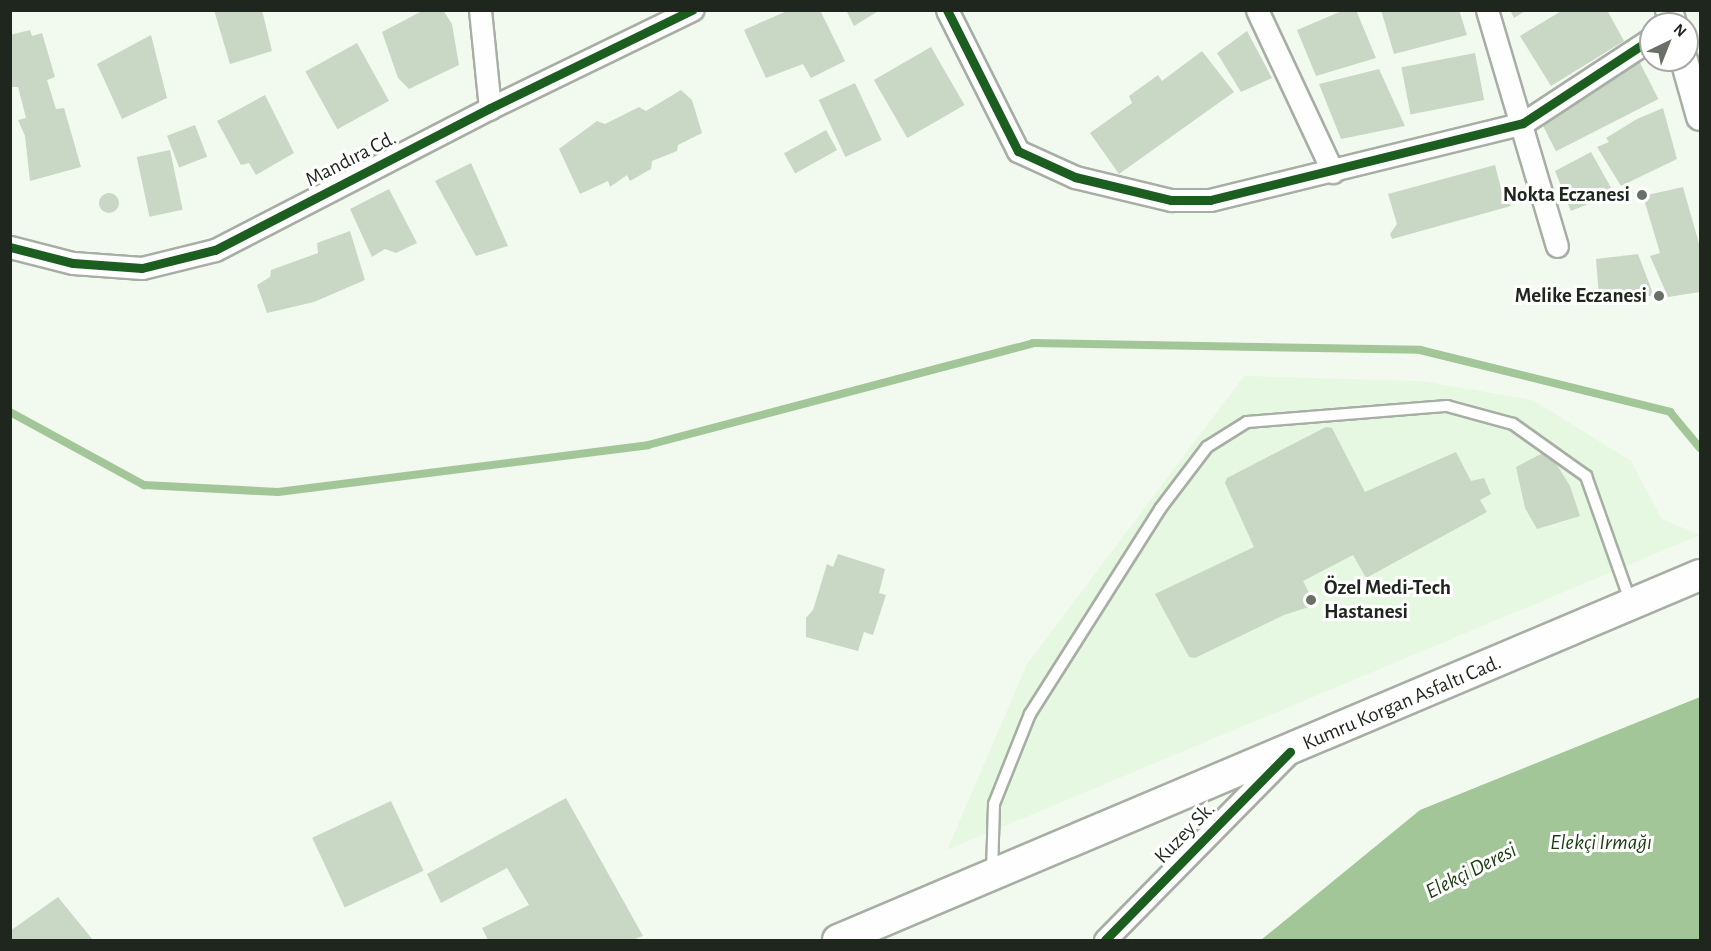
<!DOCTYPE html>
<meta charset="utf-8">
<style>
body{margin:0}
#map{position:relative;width:1711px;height:951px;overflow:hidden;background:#f2faef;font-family:"Alegreya Sans",sans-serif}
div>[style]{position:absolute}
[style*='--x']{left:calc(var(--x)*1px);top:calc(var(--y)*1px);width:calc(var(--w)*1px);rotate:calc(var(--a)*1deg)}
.built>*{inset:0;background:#e6f8e1}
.water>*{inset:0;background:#a2c697}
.stream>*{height:8px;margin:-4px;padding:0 4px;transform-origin:4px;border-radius:4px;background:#a2c697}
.building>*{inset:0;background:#c9d7c5;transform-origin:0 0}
.round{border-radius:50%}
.roads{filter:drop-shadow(2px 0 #a7aea4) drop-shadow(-2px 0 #a7aea4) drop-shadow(0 2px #a7aea4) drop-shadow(0 -2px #a7aea4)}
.service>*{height:10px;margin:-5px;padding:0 5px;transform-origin:5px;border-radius:5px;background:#fdfefd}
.minor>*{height:21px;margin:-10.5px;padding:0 10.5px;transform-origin:10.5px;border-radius:10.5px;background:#fdfefd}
.tertiary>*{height:26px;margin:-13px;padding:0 13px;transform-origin:13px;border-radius:13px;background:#fdfefd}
.secondary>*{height:30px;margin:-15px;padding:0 15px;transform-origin:15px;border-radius:15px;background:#fdfefd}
.cycleway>*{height:9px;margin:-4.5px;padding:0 4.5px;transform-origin:4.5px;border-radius:4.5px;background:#1b5e20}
.dots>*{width:16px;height:16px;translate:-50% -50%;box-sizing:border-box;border:3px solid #fff;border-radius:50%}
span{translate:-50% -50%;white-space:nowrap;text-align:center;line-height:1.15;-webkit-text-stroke:6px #fff;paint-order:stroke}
.street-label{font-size:21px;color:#1f261d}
.poi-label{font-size:21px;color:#1f261d;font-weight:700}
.right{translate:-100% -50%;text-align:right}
.left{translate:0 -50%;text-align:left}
.water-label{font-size:22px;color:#1b3b11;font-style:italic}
.frame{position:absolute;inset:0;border:12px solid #1f261d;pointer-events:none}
.north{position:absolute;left:1639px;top:12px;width:60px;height:60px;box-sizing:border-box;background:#fff;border:2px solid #a5a8a5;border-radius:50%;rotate:43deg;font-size:16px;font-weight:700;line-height:24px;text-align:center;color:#1f261d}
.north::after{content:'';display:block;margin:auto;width:21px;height:27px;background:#697066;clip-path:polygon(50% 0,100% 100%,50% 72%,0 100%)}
</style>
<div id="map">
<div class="built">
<i style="clip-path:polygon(1244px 376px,1421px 381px,1533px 400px,1631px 461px,1662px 519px,1700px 535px,947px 850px,1027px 664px)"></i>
</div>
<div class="water">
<i style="clip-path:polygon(1700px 697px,1700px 940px,1261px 940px,1420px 810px)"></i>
</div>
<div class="stream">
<i style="--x:10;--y:412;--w:153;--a:28.6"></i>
<i style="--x:144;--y:485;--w:134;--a:3"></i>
<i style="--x:278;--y:492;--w:373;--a:-7.2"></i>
<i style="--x:648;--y:445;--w:398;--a:-14.8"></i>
<i style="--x:1033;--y:343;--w:387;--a:1"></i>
<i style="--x:1420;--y:350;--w:258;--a:13.9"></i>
<i style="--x:1670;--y:412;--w:47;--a:50.2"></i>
</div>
<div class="building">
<i style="clip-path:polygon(214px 10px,262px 10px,272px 51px,230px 64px)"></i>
<i style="clip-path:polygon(424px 10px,443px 10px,452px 24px,459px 65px,409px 89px,398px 78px,382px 32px)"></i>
<i style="clip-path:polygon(789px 10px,820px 10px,845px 61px,811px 78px,803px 64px,766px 78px,744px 30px)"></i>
<i style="clip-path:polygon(846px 10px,880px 10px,854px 26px)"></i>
<i style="clip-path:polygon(1344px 10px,1356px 10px,1376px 58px,1316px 76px,1297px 30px)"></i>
<i style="clip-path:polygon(1381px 10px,1459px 10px,1467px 35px,1394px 54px)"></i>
<i style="clip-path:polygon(1510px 10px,1527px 10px,1514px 18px)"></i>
<i style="clip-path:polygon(1563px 10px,1607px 10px,1624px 41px,1551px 86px,1520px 36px)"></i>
<i style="clip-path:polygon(30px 30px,32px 36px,42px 33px,55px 77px,47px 80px,56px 109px,64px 108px,81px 167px,30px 181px,25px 136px,18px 120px,26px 118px,18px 87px,10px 87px,10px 35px)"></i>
<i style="clip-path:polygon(1247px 31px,1272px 78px,1241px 92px,1217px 53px)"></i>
<i style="clip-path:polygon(151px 35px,167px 98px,122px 119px,97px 64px)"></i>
<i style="left:357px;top:43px;width:66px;height:59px;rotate:61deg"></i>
<i style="left:931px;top:47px;width:67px;height:66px;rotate:60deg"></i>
<i style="clip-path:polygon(1202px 51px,1234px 92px,1119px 174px,1090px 133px,1132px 103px,1129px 96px,1158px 75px,1162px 81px)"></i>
<i style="left:1475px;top:53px;width:48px;height:75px;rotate:79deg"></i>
<i style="left:1638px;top:59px;width:45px;height:115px;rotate:63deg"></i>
<i style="clip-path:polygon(1379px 69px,1405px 126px,1341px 139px,1319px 84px)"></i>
<i style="left:855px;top:83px;width:63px;height:40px;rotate:65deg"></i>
<i style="clip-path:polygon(681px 90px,692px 100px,702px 133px,678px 145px,677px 151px,652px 161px,651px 169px,630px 181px,627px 175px,610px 187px,608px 181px,580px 194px,559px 149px,597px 121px,605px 124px,639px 107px,646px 111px)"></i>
<i style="clip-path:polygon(265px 95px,294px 153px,256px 175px,249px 163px,241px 165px,217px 121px)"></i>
<i style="clip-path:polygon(1663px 108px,1677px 159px,1621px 186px,1597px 147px,1609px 142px,1606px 138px,1637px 119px)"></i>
<i style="left:195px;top:125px;width:34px;height:30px;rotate:69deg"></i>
<i style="left:826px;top:130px;width:23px;height:48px;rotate:61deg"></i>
<i style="left:170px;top:150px;width:61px;height:34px;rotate:78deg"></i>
<i style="clip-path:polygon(1591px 152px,1614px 193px,1571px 211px,1555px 171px)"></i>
<i style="clip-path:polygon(471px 163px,508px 246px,476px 256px,435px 181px)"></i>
<i style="clip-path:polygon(1495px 165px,1503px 196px,1508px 195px,1511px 206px,1392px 239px,1390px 234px,1397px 224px,1388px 194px)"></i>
<i style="clip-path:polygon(1683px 187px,1700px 247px,1700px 292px,1668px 297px,1650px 256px,1660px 253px,1643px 196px)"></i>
<i style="clip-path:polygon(389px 189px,417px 243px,396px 253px,385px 249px,372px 257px,350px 209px)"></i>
<i class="round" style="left:99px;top:193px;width:20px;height:20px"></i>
<i style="clip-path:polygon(350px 231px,365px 280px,314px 302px,267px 313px,257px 285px,270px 277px,271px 270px,318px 253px,317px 243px)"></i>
<i style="clip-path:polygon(1638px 254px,1654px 296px,1599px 297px,1596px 259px)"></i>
<i style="clip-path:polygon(1326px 427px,1332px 428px,1365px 492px,1456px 452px,1471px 481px,1484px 478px,1491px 494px,1480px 500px,1487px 512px,1366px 578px,1353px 555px,1303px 581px,1315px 605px,1284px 615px,1195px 658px,1189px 657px,1155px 594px,1254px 547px,1225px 483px,1227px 478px)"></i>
<i style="clip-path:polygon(1543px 453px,1557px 465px,1570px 486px,1580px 516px,1537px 529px,1525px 508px,1516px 467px)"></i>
<i style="clip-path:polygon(838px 554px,885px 569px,879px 593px,886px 595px,873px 635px,864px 632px,858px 651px,806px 637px,806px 618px,813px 610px,827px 564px,833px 567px)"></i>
<i style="clip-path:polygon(566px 798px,643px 936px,632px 940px,488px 940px,482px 928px,529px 905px,507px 868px,441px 903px,427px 874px)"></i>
<i style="left:391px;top:801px;width:77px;height:87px;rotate:65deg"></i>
<i style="clip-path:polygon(58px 897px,93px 940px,10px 940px,10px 931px)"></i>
</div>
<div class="roads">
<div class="service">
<i style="--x:992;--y:872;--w:68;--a:-88.3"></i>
<i style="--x:994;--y:804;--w:97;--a:-68.2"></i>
<i style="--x:1030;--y:714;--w:243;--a:-57.6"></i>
<i style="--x:1160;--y:509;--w:78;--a:-52.8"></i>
<i style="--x:1207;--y:447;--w:47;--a:-32"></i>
<i style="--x:1247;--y:422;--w:201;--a:-4.6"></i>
<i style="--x:1447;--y:406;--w:68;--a:15.3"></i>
<i style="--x:1513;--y:424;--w:90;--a:35.5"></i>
<i style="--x:1586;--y:476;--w:135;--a:70.5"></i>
</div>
<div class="minor">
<i style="--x:480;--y:10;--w:99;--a:84.2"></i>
<i style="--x:947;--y:10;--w:158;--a:63.3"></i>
<i style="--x:1018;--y:151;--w:63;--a:24.5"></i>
<i style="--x:1075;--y:177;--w:99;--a:13.5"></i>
<i style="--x:1171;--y:200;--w:39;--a:0"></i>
<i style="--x:1210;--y:200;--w:322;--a:-13.8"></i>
<i style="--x:1523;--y:123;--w:153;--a:-33.3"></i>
<i style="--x:1257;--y:10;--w:179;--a:64.9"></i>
<i style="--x:1487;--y:10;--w:246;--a:73.5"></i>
<i style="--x:10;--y:247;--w:65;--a:14.3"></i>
<i style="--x:73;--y:263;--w:69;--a:4.1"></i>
<i style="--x:142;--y:268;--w:75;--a:-13.9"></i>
<i style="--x:215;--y:250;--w:309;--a:-27.3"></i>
<i style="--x:490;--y:108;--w:225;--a:-25.9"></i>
<i style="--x:1105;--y:940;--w:260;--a:-45.5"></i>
</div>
<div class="tertiary">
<i style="--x:1669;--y:10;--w:15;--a:74"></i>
<i style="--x:1684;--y:60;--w:59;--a:74.3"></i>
</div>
<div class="secondary">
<i style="--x:838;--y:940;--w:936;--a:-22.95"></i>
</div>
</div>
<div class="cycleway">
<i style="--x:947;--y:10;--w:158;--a:63.3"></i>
<i style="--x:1018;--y:151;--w:63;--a:24.5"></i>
<i style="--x:1075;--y:177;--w:99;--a:13.5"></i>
<i style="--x:1171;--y:200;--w:39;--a:0"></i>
<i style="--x:1210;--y:200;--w:322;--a:-13.8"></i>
<i style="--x:1523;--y:123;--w:153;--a:-33.3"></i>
<i style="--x:10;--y:247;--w:65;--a:14.3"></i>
<i style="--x:73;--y:263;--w:69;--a:4.1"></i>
<i style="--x:142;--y:268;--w:75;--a:-13.9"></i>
<i style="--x:215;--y:250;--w:309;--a:-27.3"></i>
<i style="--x:490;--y:108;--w:225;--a:-25.9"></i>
<i style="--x:1105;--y:940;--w:264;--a:-45.5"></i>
</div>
<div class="dots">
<i style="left:1642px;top:195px;background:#697066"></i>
<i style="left:1659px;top:296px;background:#697066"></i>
<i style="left:1311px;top:600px;background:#697066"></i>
</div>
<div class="street-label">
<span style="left:351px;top:159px;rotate:-27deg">Mandıra Cd.</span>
<span style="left:1402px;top:703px;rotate:-23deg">Kumru Korgan Asfaltı Cad.</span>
<span style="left:1185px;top:833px;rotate:-46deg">Kuzey Sk.</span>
</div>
<div class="poi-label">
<span class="right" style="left:1630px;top:195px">Nokta Eczanesi</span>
<span class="right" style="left:1647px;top:296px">Melike Eczanesi</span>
<span class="left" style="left:1324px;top:600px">Özel Medi-Tech<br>Hastanesi</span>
</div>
<div class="water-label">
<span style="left:1601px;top:843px">Elekçi Irmağı</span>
<span style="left:1471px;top:871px;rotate:-27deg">Elekçi Deresi</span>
</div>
<div class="frame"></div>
<div class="north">N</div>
</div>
